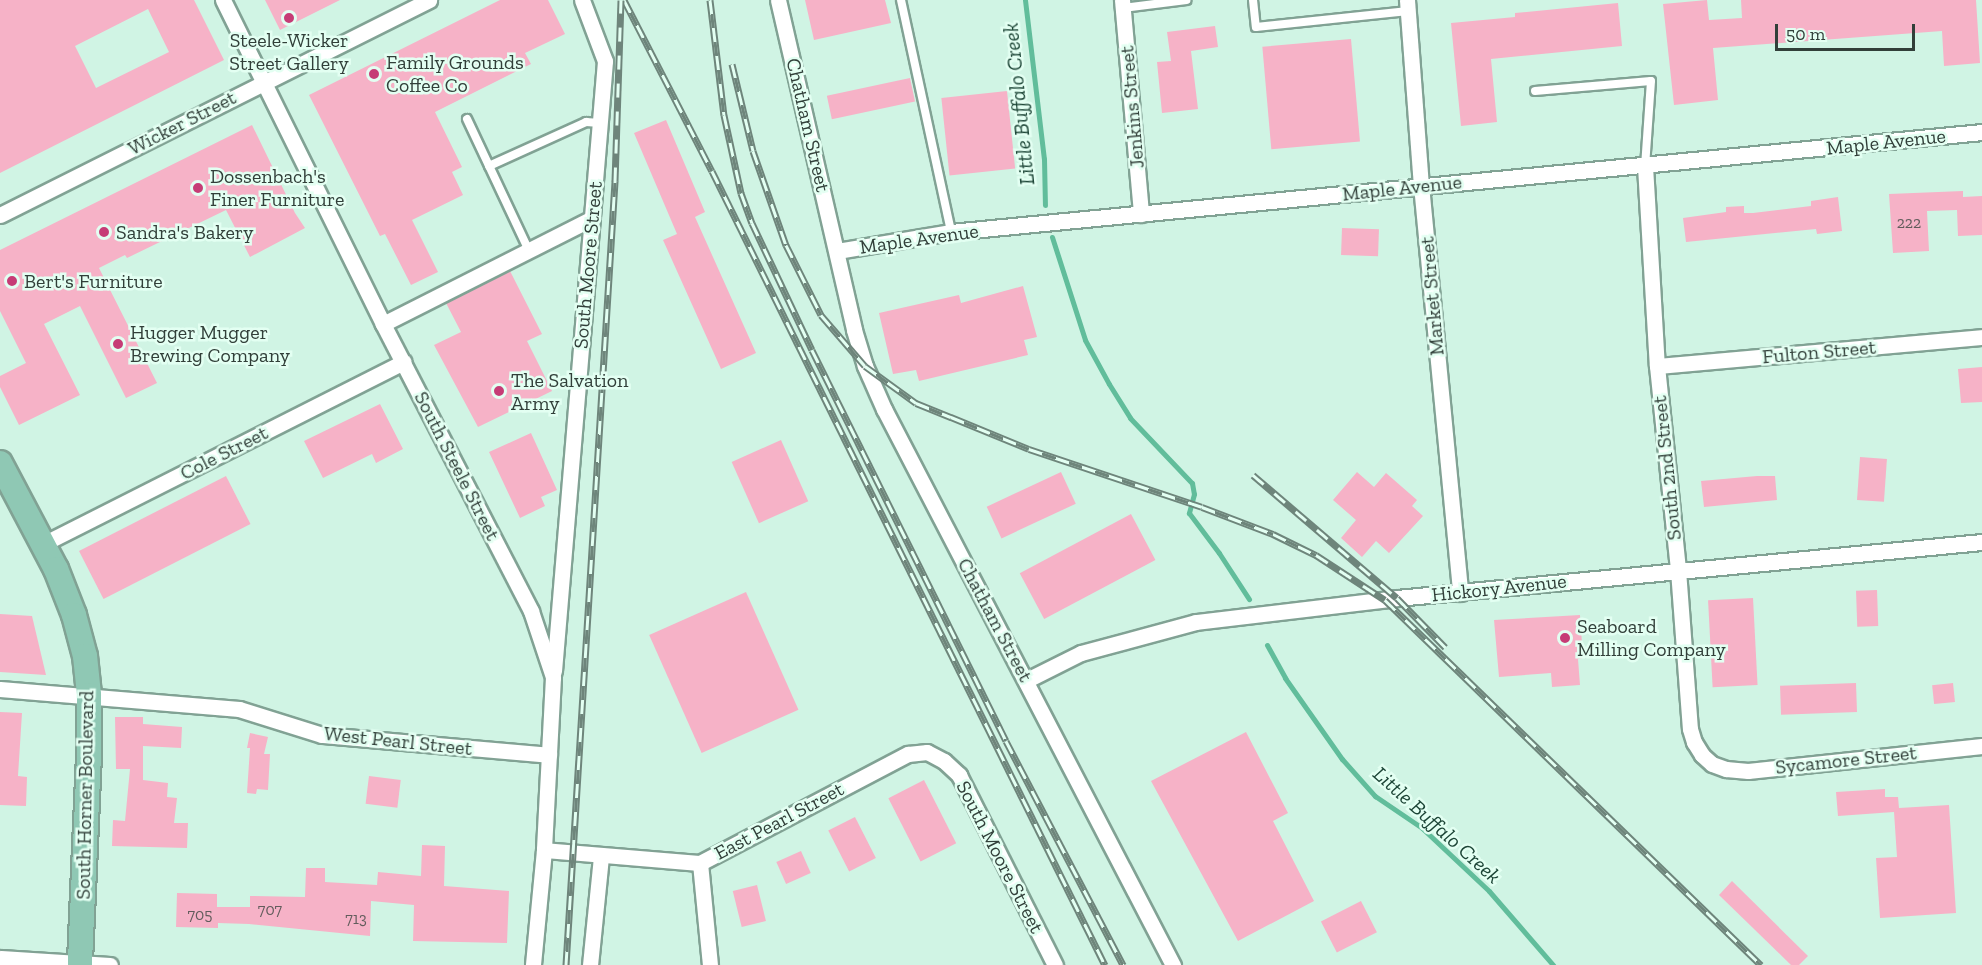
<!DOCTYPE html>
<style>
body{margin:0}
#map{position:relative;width:1982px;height:965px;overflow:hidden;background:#d0f4e4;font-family:"Zilla Slab",serif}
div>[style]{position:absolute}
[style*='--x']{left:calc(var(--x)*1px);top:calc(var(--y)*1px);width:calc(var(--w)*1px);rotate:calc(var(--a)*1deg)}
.stream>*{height:5px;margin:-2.5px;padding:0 2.5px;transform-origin:2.5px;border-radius:2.5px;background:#61bd9b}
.building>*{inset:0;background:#f6b2c7;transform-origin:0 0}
.roads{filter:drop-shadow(2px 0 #81a294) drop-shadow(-2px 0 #81a294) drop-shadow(0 2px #81a294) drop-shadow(0 -2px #81a294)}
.service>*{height:8px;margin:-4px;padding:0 4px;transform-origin:4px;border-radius:4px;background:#fff}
.minor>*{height:15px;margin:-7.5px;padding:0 7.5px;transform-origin:7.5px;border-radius:7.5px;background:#fff}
.primary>*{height:24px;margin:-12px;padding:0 12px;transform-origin:12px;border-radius:12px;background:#8fc8b4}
.rail>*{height:7px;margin-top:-3.5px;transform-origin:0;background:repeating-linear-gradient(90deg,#e3fff2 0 14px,#6e857b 0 28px);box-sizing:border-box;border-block:2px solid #6e857b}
.dots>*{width:16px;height:16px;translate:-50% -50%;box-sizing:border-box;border:3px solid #e3fff2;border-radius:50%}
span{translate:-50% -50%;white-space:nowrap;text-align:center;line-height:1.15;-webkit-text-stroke:5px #e3fff2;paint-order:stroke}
.number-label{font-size:16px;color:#625c5c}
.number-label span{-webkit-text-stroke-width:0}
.poi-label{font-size:20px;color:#313f39}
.left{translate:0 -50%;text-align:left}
.street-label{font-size:20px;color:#313f39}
.water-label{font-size:21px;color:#1c4536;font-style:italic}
.scale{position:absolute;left:1775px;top:24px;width:140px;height:27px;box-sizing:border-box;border:3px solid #313f39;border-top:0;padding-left:8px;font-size:18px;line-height:21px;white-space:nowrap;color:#313f39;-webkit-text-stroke:4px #e3fff2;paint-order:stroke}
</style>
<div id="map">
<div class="stream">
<i style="--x:1025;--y:0;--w:160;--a:83.2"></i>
<i style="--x:1044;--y:159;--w:46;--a:88.8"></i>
<i style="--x:1052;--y:237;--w:108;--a:72.2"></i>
<i style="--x:1085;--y:340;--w:50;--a:61.4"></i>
<i style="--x:1109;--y:384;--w:40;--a:58"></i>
<i style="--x:1130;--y:418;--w:90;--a:46.4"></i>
<i style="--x:1192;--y:483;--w:11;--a:80"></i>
<i style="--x:1194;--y:494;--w:20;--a:105"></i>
<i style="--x:1189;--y:513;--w:50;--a:53.1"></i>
<i style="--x:1219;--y:553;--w:55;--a:56.9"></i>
<i style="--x:1267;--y:645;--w:38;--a:61"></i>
<i style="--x:1285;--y:678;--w:99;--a:54.9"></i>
<i style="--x:1342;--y:759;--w:50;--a:48.3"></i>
<i style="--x:1375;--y:796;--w:57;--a:34.2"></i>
<i style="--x:1422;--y:828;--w:92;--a:43.2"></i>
<i style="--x:1489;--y:891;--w:98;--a:49.1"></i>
</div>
<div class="building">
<i style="clip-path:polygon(evenodd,0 0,194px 0,224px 60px,0 173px,0 0,148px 9px,169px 52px,96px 88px,75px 46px,148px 9px)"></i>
<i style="clip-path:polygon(265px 0,340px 0,280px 30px)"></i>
<i style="clip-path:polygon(500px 0,548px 0,565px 34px,525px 53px,531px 64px,435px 112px,462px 167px,452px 172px,463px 195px,412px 220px,438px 272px,411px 285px,385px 234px,380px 236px,309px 95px)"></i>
<i style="clip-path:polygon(805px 0,885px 0,891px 23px,814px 40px)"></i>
<i style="clip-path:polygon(1707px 0,1709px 20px,1742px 18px,1741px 0,1976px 0,1980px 63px,1944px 66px,1942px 31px,1713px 48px,1718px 100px,1674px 105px,1663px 4px)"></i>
<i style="clip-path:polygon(1618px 3px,1622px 46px,1491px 59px,1497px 122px,1461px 126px,1451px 23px,1515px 17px,1515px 13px)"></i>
<i style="clip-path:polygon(1215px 26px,1218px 47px,1191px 51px,1198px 109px,1162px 113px,1157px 62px,1171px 61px,1167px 32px)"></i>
<i style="left:1351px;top:39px;width:103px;height:89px;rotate:85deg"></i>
<i style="left:910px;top:78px;width:24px;height:85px;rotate:78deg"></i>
<i style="left:1007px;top:91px;width:78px;height:66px;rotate:84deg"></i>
<i style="clip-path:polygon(666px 120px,705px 212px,695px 217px,756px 353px,721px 369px,663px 240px,677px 234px,634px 133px)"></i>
<i style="clip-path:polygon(252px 125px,295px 213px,305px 228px,250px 257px,226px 210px,127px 258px,125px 255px,99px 268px,157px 383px,126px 398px,80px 306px,44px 324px,80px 395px,19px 425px,0 387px,0 376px,26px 363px,0 311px,0 250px)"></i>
<i style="clip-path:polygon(1963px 191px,1963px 197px,1982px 196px,1982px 235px,1958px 236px,1957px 210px,1927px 211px,1929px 251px,1893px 253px,1889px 194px)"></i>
<i style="clip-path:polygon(1838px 197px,1842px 231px,1817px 234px,1816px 229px,1686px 242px,1683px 218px,1726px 212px,1726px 207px,1744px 206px,1744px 213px,1753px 213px,1811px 206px,1811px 201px)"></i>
<i style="left:1342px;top:228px;width:37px;height:27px;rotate:2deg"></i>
<i style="clip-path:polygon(510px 271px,542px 334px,527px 341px,552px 391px,478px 427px,434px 345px,461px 332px,446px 303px)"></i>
<i style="clip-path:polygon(1023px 286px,1037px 337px,1024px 340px,1028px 355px,919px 381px,916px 370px,893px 374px,879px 313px,959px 295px,961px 303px)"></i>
<i style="clip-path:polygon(1982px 367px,1982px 402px,1961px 403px,1958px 369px)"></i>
<i style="clip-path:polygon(380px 404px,403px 449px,376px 463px,372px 454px,323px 478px,304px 441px)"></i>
<i style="clip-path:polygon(531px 433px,557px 490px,541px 497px,545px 506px,520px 518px,489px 452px)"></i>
<i style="left:781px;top:440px;width:67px;height:54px;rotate:66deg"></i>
<i style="left:1860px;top:457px;width:27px;height:43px;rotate:4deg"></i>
<i style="left:1061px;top:472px;width:35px;height:82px;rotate:65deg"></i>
<i style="clip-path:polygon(1357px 472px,1374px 487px,1386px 473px,1417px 500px,1412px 506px,1423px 516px,1389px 553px,1376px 541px,1362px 557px,1341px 538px,1356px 520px,1333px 500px)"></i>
<i style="left:226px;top:476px;width:54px;height:165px;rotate:63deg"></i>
<i style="clip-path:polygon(1757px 476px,1775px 476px,1777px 500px,1704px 507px,1701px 481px)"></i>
<i style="left:1131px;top:514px;width:52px;height:126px;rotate:62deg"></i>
<i style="left:1877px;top:590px;width:36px;height:21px;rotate:88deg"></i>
<i style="left:746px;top:592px;width:129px;height:106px;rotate:66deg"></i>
<i style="left:1753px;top:598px;width:87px;height:45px;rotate:87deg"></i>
<i style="clip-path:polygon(0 614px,32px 616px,46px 675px,0 672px)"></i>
<i style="clip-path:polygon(1580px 615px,1583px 658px,1578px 659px,1580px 685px,1552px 687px,1551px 673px,1499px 677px,1494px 620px)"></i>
<i style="left:1856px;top:683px;width:29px;height:76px;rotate:88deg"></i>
<i style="left:1953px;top:683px;width:19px;height:21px;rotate:84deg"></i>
<i style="clip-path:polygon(0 712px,22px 713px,18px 776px,27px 777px,26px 806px,0 805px)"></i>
<i style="clip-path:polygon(115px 717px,143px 717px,143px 724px,182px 727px,181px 748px,143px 746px,143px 780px,168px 783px,167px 797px,177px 798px,174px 823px,188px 823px,187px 848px,112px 846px,113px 820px,125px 821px,130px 769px,116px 769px)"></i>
<i style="clip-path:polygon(1246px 732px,1288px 813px,1273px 821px,1314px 901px,1238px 941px,1151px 781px)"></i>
<i style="clip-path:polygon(250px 733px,268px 737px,264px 754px,270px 754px,268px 790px,257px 789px,256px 794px,247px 793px,250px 748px,247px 748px)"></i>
<i style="left:369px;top:776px;width:32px;height:28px;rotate:7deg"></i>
<i style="left:924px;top:780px;width:71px;height:40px;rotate:63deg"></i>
<i style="clip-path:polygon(1885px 789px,1885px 797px,1898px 797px,1899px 808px,1949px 805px,1956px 913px,1880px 918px,1876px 858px,1897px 857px,1894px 812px,1838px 816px,1836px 792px)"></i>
<i style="left:855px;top:817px;width:46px;height:30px;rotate:63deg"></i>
<i style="clip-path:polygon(422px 845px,445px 846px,444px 886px,509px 891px,507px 943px,413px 941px,414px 905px,371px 901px,370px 936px,249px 924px,218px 923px,218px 928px,176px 927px,177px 893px,217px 894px,217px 907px,250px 907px,250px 896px,305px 897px,306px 868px,325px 868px,325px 882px,377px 885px,378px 872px,421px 876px)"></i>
<i style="left:801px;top:851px;width:24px;height:27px;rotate:66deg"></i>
<i style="clip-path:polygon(1732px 881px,1808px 956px,1799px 965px,1791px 965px,1719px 895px)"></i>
<i style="left:757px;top:885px;width:37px;height:25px;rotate:76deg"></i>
<i style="left:1361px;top:901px;width:35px;height:45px;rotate:63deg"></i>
</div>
<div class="roads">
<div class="service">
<i style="--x:901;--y:0;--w:237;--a:77.8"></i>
<i style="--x:1253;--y:0;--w:27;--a:84"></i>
<i style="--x:1256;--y:27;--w:153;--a:-6"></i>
<i style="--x:1123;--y:8;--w:64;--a:-7.2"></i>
<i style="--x:1535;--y:91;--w:116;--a:-4.9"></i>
<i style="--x:1651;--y:81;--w:85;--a:94"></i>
<i style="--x:467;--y:119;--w:146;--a:64.8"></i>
<i style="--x:489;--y:166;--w:107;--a:-24.4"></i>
<i style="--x:586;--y:122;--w:14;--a:4"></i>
</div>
<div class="minor">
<i style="--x:223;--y:0;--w:361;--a:63.7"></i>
<i style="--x:383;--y:324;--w:323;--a:62.7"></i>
<i style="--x:531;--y:611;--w:70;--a:71.6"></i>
<i style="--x:553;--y:677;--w:173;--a:93"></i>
<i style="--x:544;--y:850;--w:116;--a:95.5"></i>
<i style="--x:778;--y:0;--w:339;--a:77"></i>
<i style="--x:854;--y:330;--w:38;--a:73"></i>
<i style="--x:865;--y:366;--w:47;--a:66.2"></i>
<i style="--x:884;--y:409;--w:627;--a:62.54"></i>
<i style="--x:1122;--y:0;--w:215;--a:84.9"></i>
<i style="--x:1407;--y:0;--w:186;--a:85.7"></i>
<i style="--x:1421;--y:185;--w:410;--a:84.5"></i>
<i style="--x:1645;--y:166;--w:200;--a:86.6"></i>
<i style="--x:1657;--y:366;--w:205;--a:84.1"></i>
<i style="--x:1678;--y:570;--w:159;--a:85.7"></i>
<i style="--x:1690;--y:729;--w:14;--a:73"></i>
<i style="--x:1694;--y:742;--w:15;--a:58"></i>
<i style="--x:1702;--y:755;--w:13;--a:42"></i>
<i style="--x:1712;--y:764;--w:15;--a:20"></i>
<i style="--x:1726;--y:769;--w:22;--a:5"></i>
<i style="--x:1748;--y:771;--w:235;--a:-6.1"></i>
<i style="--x:0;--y:215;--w:480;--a:-26.6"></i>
<i style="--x:837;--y:251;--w:116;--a:-9.5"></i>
<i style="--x:951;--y:232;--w:1036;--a:-5.54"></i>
<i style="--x:383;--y:324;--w:233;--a:-26.8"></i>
<i style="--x:1657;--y:366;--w:326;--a:-5.1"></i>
<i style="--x:43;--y:544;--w:404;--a:-26.8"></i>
<i style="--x:554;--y:671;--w:612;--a:-85.22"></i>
<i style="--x:605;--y:61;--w:65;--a:-110.7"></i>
<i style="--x:1027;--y:680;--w:60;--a:-26.6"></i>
<i style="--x:1081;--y:653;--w:119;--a:-15.1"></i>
<i style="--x:1196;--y:622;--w:202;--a:-6.8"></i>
<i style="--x:1397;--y:598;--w:588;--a:-5.47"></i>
<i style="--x:0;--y:689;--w:240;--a:4.8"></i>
<i style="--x:239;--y:709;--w:87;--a:17.4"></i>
<i style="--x:322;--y:735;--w:228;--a:5"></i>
<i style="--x:544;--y:850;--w:157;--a:4.8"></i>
<i style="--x:700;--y:863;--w:235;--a:-27.7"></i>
<i style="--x:908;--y:754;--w:19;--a:-6"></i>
<i style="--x:927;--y:752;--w:19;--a:28"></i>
<i style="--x:944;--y:761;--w:21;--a:43"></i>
<i style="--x:959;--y:775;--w:213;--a:63.2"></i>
<i style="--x:700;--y:863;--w:102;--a:84.4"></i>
<i style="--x:0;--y:958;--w:110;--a:3.6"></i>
<i style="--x:590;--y:965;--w:110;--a:-84.2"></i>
</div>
<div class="primary">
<i style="--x:0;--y:463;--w:120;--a:62.2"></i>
<i style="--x:56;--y:569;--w:49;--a:68.6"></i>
<i style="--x:74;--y:615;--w:42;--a:75"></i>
<i style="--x:85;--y:656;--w:39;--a:84"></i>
<i style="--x:89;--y:695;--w:60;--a:90"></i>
<i style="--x:89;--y:755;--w:210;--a:92.5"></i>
</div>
</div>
<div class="rail">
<i style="--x:624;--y:0;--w:192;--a:62.8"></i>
<i style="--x:712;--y:171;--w:886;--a:63.67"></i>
<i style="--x:710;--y:0;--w:116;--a:83.1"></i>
<i style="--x:724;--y:115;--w:80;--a:77.7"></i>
<i style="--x:741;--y:193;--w:32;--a:70"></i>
<i style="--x:752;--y:223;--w:140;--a:64.7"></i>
<i style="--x:812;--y:350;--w:436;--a:63.6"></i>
<i style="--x:1006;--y:741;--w:253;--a:62.4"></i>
<i style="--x:732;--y:64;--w:89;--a:76.4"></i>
<i style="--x:753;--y:151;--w:100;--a:70.7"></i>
<i style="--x:786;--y:245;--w:78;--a:63.4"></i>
<i style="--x:821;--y:315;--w:67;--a:49.2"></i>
<i style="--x:865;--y:366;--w:63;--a:36"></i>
<i style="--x:916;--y:403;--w:38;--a:22"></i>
<i style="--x:951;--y:417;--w:84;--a:22.3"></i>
<i style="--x:1029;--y:449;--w:182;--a:18.5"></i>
<i style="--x:1202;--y:507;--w:76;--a:20.8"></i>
<i style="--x:1273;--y:534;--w:48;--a:26"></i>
<i style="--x:1316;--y:555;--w:82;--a:33.1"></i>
<i style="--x:1385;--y:600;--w:524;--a:44.15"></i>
<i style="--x:1253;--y:475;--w:189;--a:40.5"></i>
<i style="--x:1397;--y:598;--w:69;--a:45.6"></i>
<i style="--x:566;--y:965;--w:786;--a:-86.42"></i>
<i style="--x:615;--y:181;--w:181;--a:-88.1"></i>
</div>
<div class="dots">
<i style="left:289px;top:18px;background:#c63c76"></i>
<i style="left:374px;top:74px;background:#c63c76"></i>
<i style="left:198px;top:188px;background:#c63c76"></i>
<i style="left:104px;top:232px;background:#c63c76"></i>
<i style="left:12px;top:281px;background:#c63c76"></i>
<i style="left:118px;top:344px;background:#c63c76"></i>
<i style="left:499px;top:391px;background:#c63c76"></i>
<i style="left:1565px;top:638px;background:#c63c76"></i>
</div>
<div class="number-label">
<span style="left:1909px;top:223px">222</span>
<span style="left:270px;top:910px">707</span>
<span style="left:200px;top:915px">705</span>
<span style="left:356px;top:919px">713</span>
</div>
<div class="poi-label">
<span style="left:289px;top:52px">Steele-Wicker<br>Street Gallery</span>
<span class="left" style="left:386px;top:74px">Family Grounds<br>Coffee Co</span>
<span class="left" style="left:210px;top:188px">Dossenbach's<br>Finer Furniture</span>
<span class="left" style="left:116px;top:232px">Sandra's Bakery</span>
<span class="left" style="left:24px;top:281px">Bert's Furniture</span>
<span class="left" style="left:130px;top:344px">Hugger Mugger<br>Brewing Company</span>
<span class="left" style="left:511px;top:392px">The Salvation<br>Army</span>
<span class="left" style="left:1577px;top:638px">Seaboard<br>Milling Company</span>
</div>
<div class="street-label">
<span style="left:1132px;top:107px;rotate:-95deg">Jenkins Street</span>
<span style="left:182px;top:123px;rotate:-27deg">Wicker Street</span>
<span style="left:808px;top:125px;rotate:77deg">Chatham Street</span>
<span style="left:1886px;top:142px;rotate:-6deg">Maple Avenue</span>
<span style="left:1402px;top:188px;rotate:-6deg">Maple Avenue</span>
<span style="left:919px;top:239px;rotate:-8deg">Maple Avenue</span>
<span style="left:588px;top:265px;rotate:-85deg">South Moore Street</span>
<span style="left:1432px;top:296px;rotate:-95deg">Market Street</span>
<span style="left:1819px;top:352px;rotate:-5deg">Fulton Street</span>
<span style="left:224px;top:453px;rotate:-27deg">Cole Street</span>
<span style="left:457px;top:466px;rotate:63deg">South Steele Street</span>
<span style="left:1667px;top:468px;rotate:-96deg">South 2nd Street</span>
<span style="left:1499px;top:588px;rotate:-6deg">Hickory Avenue</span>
<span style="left:995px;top:620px;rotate:62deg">Chatham Street</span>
<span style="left:398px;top:741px;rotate:6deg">West Pearl Street</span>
<span style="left:1846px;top:760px;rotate:-6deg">Sycamore Street</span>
<span style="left:85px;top:795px;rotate:-89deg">South Horner Boulevard</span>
<span style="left:779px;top:821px;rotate:-28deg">East Pearl Street</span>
<span style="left:1000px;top:857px;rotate:63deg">South Moore Street</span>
</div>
<div class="water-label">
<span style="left:1019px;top:104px;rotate:-96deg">Little Buffalo Creek</span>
<span style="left:1437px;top:825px;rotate:42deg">Little Buffalo Creek</span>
</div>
<div class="scale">50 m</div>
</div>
